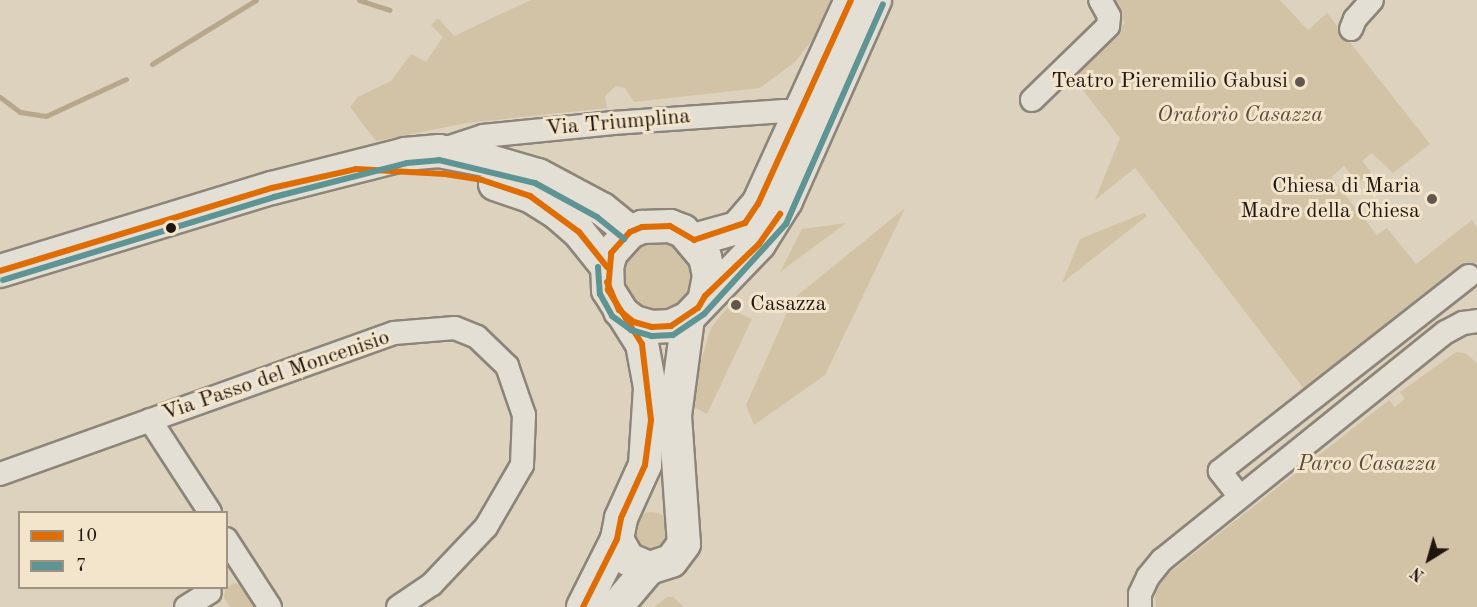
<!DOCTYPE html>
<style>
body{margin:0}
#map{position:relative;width:1477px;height:607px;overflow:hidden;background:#ddd2bd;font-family:"Old Standard TT",serif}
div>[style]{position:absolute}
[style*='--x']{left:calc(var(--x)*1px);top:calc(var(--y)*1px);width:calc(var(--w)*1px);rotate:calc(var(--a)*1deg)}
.green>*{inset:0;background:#d2c3a6}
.round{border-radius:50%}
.stream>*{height:5px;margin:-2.5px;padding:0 2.5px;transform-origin:2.5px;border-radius:2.5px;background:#b6a78d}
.roads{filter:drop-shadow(2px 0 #8d8579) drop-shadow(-2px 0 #8d8579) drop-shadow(0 2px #8d8579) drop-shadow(0 -2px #8d8579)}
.street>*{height:22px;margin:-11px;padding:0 11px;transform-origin:11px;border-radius:11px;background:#e4dfd4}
.secondary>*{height:32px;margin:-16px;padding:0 16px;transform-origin:16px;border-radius:16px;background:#e4dfd4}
.bus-1>*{height:6px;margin:-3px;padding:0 3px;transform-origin:3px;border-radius:3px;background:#de6d06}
.bus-2>*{height:6px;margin:-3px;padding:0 3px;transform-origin:3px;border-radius:3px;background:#5e9494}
.dots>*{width:16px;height:16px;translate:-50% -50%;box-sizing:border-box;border:3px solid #f2e5cb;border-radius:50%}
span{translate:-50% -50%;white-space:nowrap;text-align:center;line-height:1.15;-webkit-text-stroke:6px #f2e5cb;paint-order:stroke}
.poi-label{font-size:22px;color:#211510}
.right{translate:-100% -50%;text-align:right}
.left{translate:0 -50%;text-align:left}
.park-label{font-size:22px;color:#5c4d3e;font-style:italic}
.street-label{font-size:22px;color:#211510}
.legend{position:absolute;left:18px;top:511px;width:210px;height:78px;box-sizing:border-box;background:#f2e5cb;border:2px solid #9e9280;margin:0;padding:8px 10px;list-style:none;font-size:18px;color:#211510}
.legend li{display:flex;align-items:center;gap:12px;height:30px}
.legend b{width:30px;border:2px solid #9e9280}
.north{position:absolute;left:1399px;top:529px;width:60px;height:60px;-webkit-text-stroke:4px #f2e5cb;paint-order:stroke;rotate:217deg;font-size:16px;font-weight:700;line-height:24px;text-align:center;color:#211510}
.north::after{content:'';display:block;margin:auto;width:21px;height:27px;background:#211510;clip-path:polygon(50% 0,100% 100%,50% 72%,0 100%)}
</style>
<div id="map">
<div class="green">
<i style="clip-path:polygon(531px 0,830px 0,813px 39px,795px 62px,760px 88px,634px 102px,625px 88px,616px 86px,605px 96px,607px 108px,467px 123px,376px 141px,350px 107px,358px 97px,391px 81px,411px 54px,426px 62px,443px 37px,431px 25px,438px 18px,454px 36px)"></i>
<i style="clip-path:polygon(1113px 0,1280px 0,1308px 30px,1327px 13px,1430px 144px,1393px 173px,1372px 153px,1362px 161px,1371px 172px,1357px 183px,1344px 166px,1331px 177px,1377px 235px,1387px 228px,1416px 264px,1472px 220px,1477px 227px,1477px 262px,1308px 394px,1135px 168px,1095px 200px,1120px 138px,1071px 75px,1046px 91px,1125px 23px,1111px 4px)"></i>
<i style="clip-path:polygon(905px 208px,825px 375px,754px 425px,746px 405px,793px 299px)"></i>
<i style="clip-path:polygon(1144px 213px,1147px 216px,1062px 283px,1080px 239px)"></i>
<i style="clip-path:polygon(846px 223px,780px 272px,802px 229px)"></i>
<i class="round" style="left:624px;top:242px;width:68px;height:68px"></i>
<i style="clip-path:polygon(727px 308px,752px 319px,707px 414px,694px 407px,695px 381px,711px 328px)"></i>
<i style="clip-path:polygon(1456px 352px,1465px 353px,1477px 363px,1477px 607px,1156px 607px,1155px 594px,1164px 577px,1389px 400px,1395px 407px,1405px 399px,1400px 392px)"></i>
<i class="round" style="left:631px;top:512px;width:40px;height:40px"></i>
<i style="clip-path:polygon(233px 583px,242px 585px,256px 607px,230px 607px,224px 598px,225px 590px)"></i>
<i style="clip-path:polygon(667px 597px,673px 597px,684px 607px,654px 607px)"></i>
</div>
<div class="stream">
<i style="--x:359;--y:0;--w:32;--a:18"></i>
<i style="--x:152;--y:64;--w:122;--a:-31.6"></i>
<i style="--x:0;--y:97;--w:25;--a:37"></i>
<i style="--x:20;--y:112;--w:26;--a:9"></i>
<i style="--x:46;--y:116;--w:88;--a:-24.8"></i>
</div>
<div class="roads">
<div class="street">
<i style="--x:1351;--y:29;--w:11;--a:-68"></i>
<i style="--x:1355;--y:19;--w:25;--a:-48"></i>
<i style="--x:1032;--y:100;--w:106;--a:-44.2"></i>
<i style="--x:1108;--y:26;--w:10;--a:-84"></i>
<i style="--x:1109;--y:16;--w:18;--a:-119"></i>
<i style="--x:441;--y:150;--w:44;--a:-18.4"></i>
<i style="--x:483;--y:136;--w:131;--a:-5.7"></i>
<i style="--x:613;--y:123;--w:172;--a:-4"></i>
<i style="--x:785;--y:111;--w:14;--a:21"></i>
<i style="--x:150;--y:420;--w:110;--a:56.9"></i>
<i style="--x:0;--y:474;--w:418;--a:-19.7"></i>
<i style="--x:394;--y:333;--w:61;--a:-4.7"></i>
<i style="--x:455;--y:328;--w:24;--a:22"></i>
<i style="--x:477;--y:337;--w:42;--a:44"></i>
<i style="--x:507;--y:366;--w:52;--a:70.9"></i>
<i style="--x:524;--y:415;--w:50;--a:92.3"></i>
<i style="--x:522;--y:465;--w:72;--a:120.1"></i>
<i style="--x:486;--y:527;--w:79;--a:133.5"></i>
<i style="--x:432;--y:584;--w:41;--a:145.9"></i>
<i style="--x:1237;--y:493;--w:28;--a:-128"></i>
<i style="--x:1220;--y:471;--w:316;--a:-38.1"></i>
<i style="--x:226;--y:539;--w:81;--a:57.1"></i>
<i style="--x:186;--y:607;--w:28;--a:-32"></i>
<i style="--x:1140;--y:607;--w:13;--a:-90"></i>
<i style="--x:1140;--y:594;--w:19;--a:-65"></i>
<i style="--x:1148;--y:577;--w:22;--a:-51"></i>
<i style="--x:1162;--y:560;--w:364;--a:-38.8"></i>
<i style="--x:1446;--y:332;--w:19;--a:-28"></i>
<i style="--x:1463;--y:323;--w:14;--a:-8"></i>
</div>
<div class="secondary">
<i style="--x:495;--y:184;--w:37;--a:19"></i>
<i style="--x:530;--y:196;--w:32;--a:32"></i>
<i style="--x:557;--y:213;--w:29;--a:41"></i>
<i style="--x:579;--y:232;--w:45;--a:51.3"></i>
<i style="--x:694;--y:240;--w:45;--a:-15.6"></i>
<i style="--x:737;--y:228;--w:32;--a:-49"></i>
<i style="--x:758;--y:204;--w:224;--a:-65.5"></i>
<i style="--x:0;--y:271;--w:284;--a:-17"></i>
<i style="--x:272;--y:188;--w:137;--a:-14.3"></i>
<i style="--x:405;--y:154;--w:34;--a:-5"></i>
<i style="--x:439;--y:151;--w:52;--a:11.1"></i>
<i style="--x:490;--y:161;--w:50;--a:16.3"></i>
<i style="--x:538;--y:175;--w:72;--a:28"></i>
<i style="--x:602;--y:209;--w:36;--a:39"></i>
<i style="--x:620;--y:311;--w:18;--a:38"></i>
<i style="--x:634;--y:322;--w:19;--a:16"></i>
<i style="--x:652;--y:327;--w:19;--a:-3"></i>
<i style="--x:671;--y:326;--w:19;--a:-25"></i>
<i style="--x:688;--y:318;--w:103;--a:-46.2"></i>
<i style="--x:759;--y:244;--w:51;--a:-57.9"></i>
<i style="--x:786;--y:201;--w:220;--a:-66.1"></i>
<i style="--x:688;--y:318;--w:99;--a:97.6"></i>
<i style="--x:675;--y:416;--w:128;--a:86"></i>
<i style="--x:684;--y:544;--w:21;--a:127"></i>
<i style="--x:671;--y:561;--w:23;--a:162"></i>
<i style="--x:649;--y:568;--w:23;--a:-157"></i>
<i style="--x:628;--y:559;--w:23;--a:-119"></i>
<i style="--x:617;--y:539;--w:21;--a:-79"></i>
<i style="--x:621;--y:518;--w:58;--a:-65.6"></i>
<i style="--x:645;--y:465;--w:78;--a:-86.3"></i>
<i style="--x:650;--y:387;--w:44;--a:-100.5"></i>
<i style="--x:642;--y:344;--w:64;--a:-122.2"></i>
<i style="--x:608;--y:290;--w:23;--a:-92"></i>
<i style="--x:607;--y:267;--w:15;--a:-74"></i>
<i style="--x:611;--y:253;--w:28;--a:-48"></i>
<i style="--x:630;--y:232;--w:13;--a:-23"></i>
<i style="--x:642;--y:227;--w:28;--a:-2"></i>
<i style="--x:670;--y:226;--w:14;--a:21"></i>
<i style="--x:683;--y:231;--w:34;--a:50"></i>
<i style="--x:705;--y:257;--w:19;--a:78"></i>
<i style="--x:709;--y:276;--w:20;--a:101"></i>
<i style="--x:583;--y:607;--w:76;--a:-63.4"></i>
<i style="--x:616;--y:607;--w:51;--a:-49.8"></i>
</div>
</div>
<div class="bus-1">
<i style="--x:0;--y:271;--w:284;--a:-17"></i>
<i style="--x:272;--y:188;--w:86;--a:-12.7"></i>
<i style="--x:356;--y:169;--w:89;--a:3.2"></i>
<i style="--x:445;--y:174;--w:37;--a:9"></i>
<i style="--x:482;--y:180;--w:51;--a:18.4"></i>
<i style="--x:530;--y:196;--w:61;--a:36.3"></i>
<i style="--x:579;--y:232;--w:45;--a:51.3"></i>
<i style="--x:607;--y:282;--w:30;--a:67"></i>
<i style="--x:619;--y:310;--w:19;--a:39"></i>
<i style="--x:634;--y:322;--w:19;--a:16"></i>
<i style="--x:652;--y:327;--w:19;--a:-3"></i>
<i style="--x:671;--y:326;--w:32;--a:-34"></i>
<i style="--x:698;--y:308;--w:14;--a:-60"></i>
<i style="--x:705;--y:296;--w:75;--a:-43.9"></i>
<i style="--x:759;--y:244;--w:37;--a:-55"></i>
<i style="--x:583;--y:607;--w:76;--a:-63.4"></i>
<i style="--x:617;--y:539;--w:21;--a:-79"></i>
<i style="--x:621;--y:518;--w:58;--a:-65.6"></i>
<i style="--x:645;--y:465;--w:45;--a:-82.4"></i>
<i style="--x:651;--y:420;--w:77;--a:-96.8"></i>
<i style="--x:642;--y:344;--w:64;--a:-122.2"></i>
<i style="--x:608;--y:290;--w:37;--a:-85"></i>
<i style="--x:611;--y:253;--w:28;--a:-48"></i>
<i style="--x:630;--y:232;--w:13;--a:-23"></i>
<i style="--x:642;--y:227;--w:28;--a:-2"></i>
<i style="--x:670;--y:226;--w:28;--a:30"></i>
<i style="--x:694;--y:240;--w:54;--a:-18.4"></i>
<i style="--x:745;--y:223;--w:23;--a:-56"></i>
<i style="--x:758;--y:204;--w:224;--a:-65.5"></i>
</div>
<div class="bus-2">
<i style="--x:598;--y:267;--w:27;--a:86"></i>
<i style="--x:600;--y:294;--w:25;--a:61"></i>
<i style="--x:612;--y:316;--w:24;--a:36"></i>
<i style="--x:631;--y:330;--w:22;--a:16"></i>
<i style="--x:652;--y:336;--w:21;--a:-3"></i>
<i style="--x:673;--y:335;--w:37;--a:-34"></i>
<i style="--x:704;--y:314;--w:122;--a:-47.7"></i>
<i style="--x:786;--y:224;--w:240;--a:-66.2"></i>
<i style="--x:3;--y:280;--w:283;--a:-17"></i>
<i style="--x:274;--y:197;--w:137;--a:-14.3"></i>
<i style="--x:407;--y:163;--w:32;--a:-5"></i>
<i style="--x:439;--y:160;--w:99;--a:13.5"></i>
<i style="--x:535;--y:183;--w:71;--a:28.7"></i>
<i style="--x:597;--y:217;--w:35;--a:39"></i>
</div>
<div class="dots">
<i style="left:1300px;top:82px;background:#63574d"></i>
<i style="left:1432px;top:199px;background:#63574d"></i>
<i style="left:171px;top:228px;background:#211510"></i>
<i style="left:736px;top:305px;background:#63574d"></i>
</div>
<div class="poi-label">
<span class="right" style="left:1288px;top:82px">Teatro Pieremilio Gabusi</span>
<span class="right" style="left:1420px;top:199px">Chiesa di Maria<br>Madre della Chiesa</span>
<span class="left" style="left:750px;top:305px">Casazza</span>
</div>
<div class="park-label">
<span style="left:1240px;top:116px">Oratorio Casazza</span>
<span style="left:1367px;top:465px">Parco Casazza</span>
</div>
<div class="street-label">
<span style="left:618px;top:123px;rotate:-5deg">Via Triumplina</span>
<span style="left:276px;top:376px;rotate:-19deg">Via Passo del Moncenisio</span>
</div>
<ul class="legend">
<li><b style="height:8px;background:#de6d06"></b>10</li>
<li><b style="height:8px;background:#5e9494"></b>7</li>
</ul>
<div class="north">N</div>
</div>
